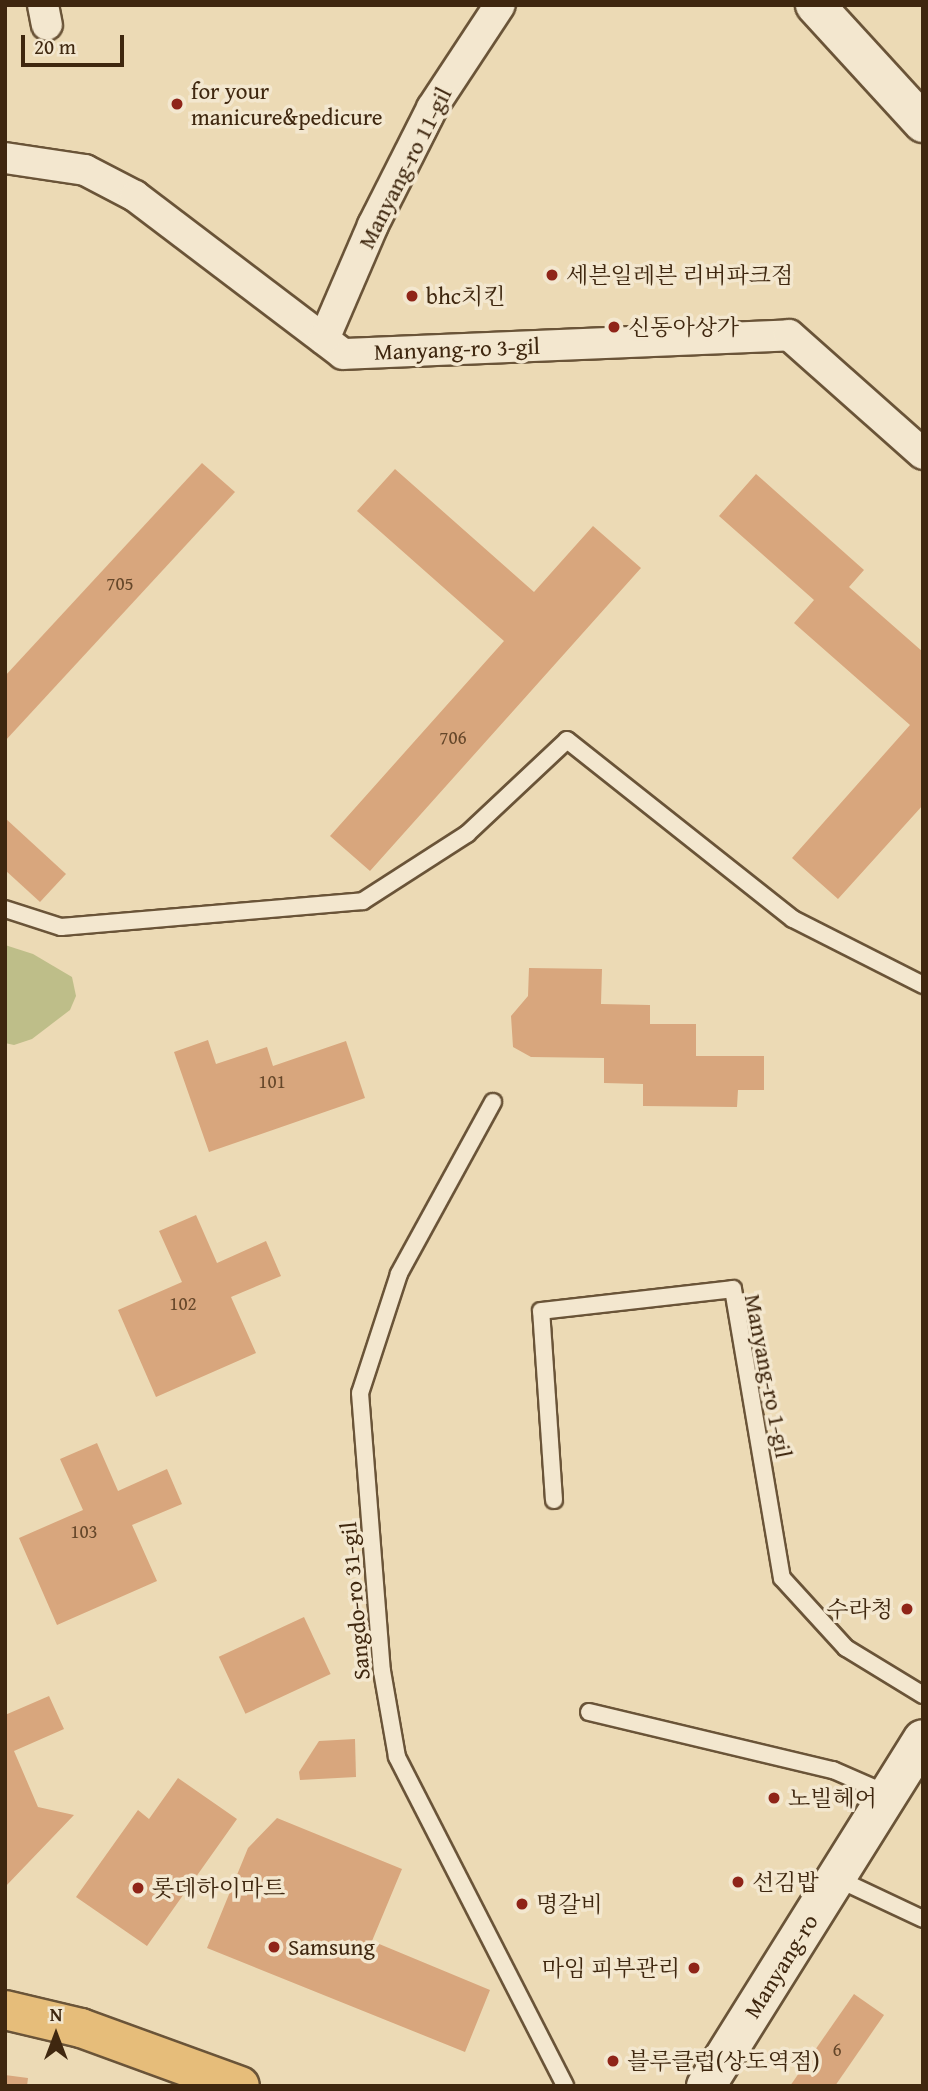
<!DOCTYPE html>
<meta charset="utf-8">
<style>
body{margin:0}
#map{position:relative;width:928px;height:2091px;overflow:hidden;background:#ecdab5;font-family:"Gentium Book Plus","Noto Serif KR",serif}
div>[style]{position:absolute}
[style*='--x']{left:calc(var(--x)*1px);top:calc(var(--y)*1px);width:calc(var(--w)*1px);rotate:calc(var(--a)*1deg)}
.green>*{inset:0;background:#bebe89}
.building>*{inset:0;background:#d8a67d;transform-origin:0 0}
.roads{filter:drop-shadow(2px 0 #6a5438) drop-shadow(-2px 0 #6a5438) drop-shadow(0 2px #6a5438) drop-shadow(0 -2px #6a5438)}
.service>*{height:16px;margin:-8px;padding:0 8px;transform-origin:8px;border-radius:8px;background:#f3e7cf}
.minor>*{height:30px;margin:-15px;padding:0 15px;transform-origin:15px;border-radius:15px;background:#f3e7cf}
.tertiary>*{height:38px;margin:-19px;padding:0 19px;transform-origin:19px;border-radius:19px;background:#f3e7cf}
.primary>*{height:38px;margin:-19px;padding:0 19px;transform-origin:19px;border-radius:19px;background:#e6bd7a}
.dots>*{width:19px;height:19px;translate:-50% -50%;box-sizing:border-box;border:4px solid #f3e7cf;border-radius:50%}
span{translate:-50% -50%;white-space:nowrap;text-align:center;line-height:1.15;-webkit-text-stroke:7px #f3e7cf;paint-order:stroke}
.number-label{font-size:19px;color:#65472a}
.number-label span{-webkit-text-stroke-width:0}
.poi-label{font-size:23px;color:#3f270f}
.left{translate:0 -50%;text-align:left}
.right{translate:-100% -50%;text-align:right}
.street-label{font-size:23px;color:#3f270f}
.frame{position:absolute;inset:0;border:7px solid #3f270f;pointer-events:none}
.north{position:absolute;left:21px;top:2000px;width:70px;height:70px;-webkit-text-stroke:5px #f3e7cf;paint-order:stroke;rotate:0deg;font-size:19px;font-weight:700;line-height:28px;text-align:center;color:#3f270f}
.north::after{content:'';display:block;margin:auto;width:24px;height:32px;background:#3f270f;clip-path:polygon(50% 0,100% 100%,50% 72%,0 100%)}
.scale{position:absolute;left:21px;top:35px;width:103px;height:32px;box-sizing:border-box;border:4px solid #3f270f;border-top:0;padding-left:9px;font-size:21px;line-height:24px;white-space:nowrap;color:#3f270f;-webkit-text-stroke:5px #f3e7cf;paint-order:stroke}
</style>
<div id="map">
<div class="green">
<i style="clip-path:polygon(5px 945px,33px 954px,72px 977px,76px 996px,70px 1010px,32px 1039px,14px 1045px,5px 1043px)"></i>
</div>
<div class="building">
<i style="clip-path:polygon(202px 463px,235px 492px,5px 741px,5px 676px)"></i>
<i style="clip-path:polygon(395px 469px,534px 592px,593px 526px,641px 568px,370px 871px,330px 836px,504px 641px,357px 511px)"></i>
<i style="clip-path:polygon(756px 474px,864px 570px,849px 587px,923px 652px,923px 805px,838px 899px,792px 858px,910px 725px,794px 623px,814px 600px,719px 516px)"></i>
<i style="clip-path:polygon(5px 818px,66px 874px,40px 902px,5px 870px)"></i>
<i style="clip-path:polygon(529px 968px,602px 969px,601px 1004px,650px 1005px,650px 1024px,696px 1024px,696px 1056px,764px 1056px,764px 1090px,738px 1090px,737px 1107px,643px 1106px,643px 1084px,604px 1083px,604px 1058px,531px 1057px,513px 1047px,511px 1016px,528px 996px)"></i>
<i style="clip-path:polygon(208px 1040px,216px 1064px,267px 1047px,273px 1066px,346px 1041px,365px 1098px,209px 1152px,174px 1052px)"></i>
<i style="clip-path:polygon(196px 1215px,217px 1263px,266px 1241px,281px 1276px,231px 1297px,256px 1353px,156px 1397px,118px 1310px,182px 1282px,159px 1231px)"></i>
<i style="clip-path:polygon(97px 1443px,118px 1491px,167px 1469px,182px 1504px,132px 1525px,157px 1581px,57px 1625px,19px 1538px,83px 1510px,60px 1459px)"></i>
<i style="left:304px;top:1617px;width:63px;height:94px;rotate:65deg"></i>
<i style="clip-path:polygon(49px 1696px,64px 1729px,14px 1751px,38px 1807px,74px 1815px,5px 1887px,5px 1715px)"></i>
<i style="clip-path:polygon(355px 1739px,356px 1777px,300px 1780px,299px 1772px,319px 1741px)"></i>
<i style="clip-path:polygon(178px 1778px,237px 1819px,147px 1946px,76px 1897px,138px 1810px,149px 1819px)"></i>
<i style="clip-path:polygon(277px 1818px,402px 1869px,372px 1941px,490px 1990px,465px 2052px,207px 1948px,248px 1848px)"></i>
<i style="clip-path:polygon(854px 1994px,884px 2015px,835px 2086px,790px 2086px)"></i>
<i style="clip-path:polygon(5px 2075px,28px 2078px,27px 2086px,5px 2086px)"></i>
</div>
<div class="roads">
<div class="service">
<i style="--x:5;--y:909;--w:59;--a:17.8"></i>
<i style="--x:61;--y:927;--w:303;--a:-4.9"></i>
<i style="--x:363;--y:901;--w:124;--a:-32.8"></i>
<i style="--x:467;--y:834;--w:137;--a:-43.2"></i>
<i style="--x:567;--y:740;--w:288;--a:38.4"></i>
<i style="--x:793;--y:919;--w:146;--a:26.9"></i>
<i style="--x:493;--y:1102;--w:196;--a:118.7"></i>
<i style="--x:399;--y:1274;--w:125;--a:108.1"></i>
<i style="--x:360;--y:1393;--w:279;--a:85.5"></i>
<i style="--x:382;--y:1671;--w:87;--a:80.1"></i>
<i style="--x:397;--y:1757;--w:369;--a:62.9"></i>
<i style="--x:554;--y:1500;--w:189;--a:-93.9"></i>
<i style="--x:541;--y:1311;--w:193;--a:-6.5"></i>
<i style="--x:733;--y:1289;--w:293;--a:80.4"></i>
<i style="--x:782;--y:1578;--w:95;--a:47.6"></i>
<i style="--x:846;--y:1648;--w:90;--a:31.4"></i>
<i style="--x:589;--y:1712;--w:251;--a:13.4"></i>
<i style="--x:833;--y:1770;--w:60;--a:23.6"></i>
<i style="--x:836;--y:1878;--w:96;--a:25.2"></i>
</div>
<div class="minor">
<i style="--x:43;--y:5;--w:20;--a:79"></i>
<i style="--x:5;--y:158;--w:81;--a:8.5"></i>
<i style="--x:85;--y:170;--w:56;--a:27.5"></i>
<i style="--x:135;--y:196;--w:261;--a:37.2"></i>
<i style="--x:343;--y:354;--w:446;--a:-2.4"></i>
<i style="--x:789;--y:335;--w:179;--a:41.6"></i>
<i style="--x:324;--y:339;--w:124;--a:-66.7"></i>
<i style="--x:373;--y:225;--w:131;--a:-63.2"></i>
<i style="--x:432;--y:108;--w:123;--a:-56.6"></i>
</div>
<div class="tertiary">
<i style="--x:815;--y:5;--w:160;--a:47.5"></i>
<i style="--x:706;--y:2086;--w:409;--a:-58"></i>
</div>
<div class="primary">
<i style="--x:5;--y:2010;--w:78;--a:13.3"></i>
<i style="--x:81;--y:2028;--w:169;--a:20"></i>
</div>
</div>
<div class="dots">
<i style="left:177px;top:104px;background:#8f2418"></i>
<i style="left:552px;top:275px;background:#8f2418"></i>
<i style="left:412px;top:296px;background:#8f2418"></i>
<i style="left:614px;top:327px;background:#8f2418"></i>
<i style="left:907px;top:1609px;background:#8f2418"></i>
<i style="left:774px;top:1798px;background:#8f2418"></i>
<i style="left:738px;top:1882px;background:#8f2418"></i>
<i style="left:138px;top:1888px;background:#8f2418"></i>
<i style="left:522px;top:1904px;background:#8f2418"></i>
<i style="left:274px;top:1947px;background:#8f2418"></i>
<i style="left:694px;top:1968px;background:#8f2418"></i>
<i style="left:613px;top:2061px;background:#8f2418"></i>
</div>
<div class="number-label">
<span style="left:120px;top:584px">705</span>
<span style="left:453px;top:738px">706</span>
<span style="left:272px;top:1082px">101</span>
<span style="left:183px;top:1304px">102</span>
<span style="left:84px;top:1532px">103</span>
<span style="left:837px;top:2050px">6</span>
</div>
<div class="poi-label">
<span class="left" style="left:191px;top:104px">for your<br>manicure&amp;pedicure</span>
<span class="left" style="left:566px;top:275px">세븐일레븐 리버파크점</span>
<span class="left" style="left:426px;top:296px">bhc치킨</span>
<span class="left" style="left:628px;top:327px">신동아상가</span>
<span class="right" style="left:893px;top:1609px">수라청</span>
<span class="left" style="left:788px;top:1798px">노빌헤어</span>
<span class="left" style="left:752px;top:1882px">선김밥</span>
<span class="left" style="left:152px;top:1888px">롯데하이마트</span>
<span class="left" style="left:536px;top:1904px">명갈비</span>
<span class="left" style="left:288px;top:1947px">Samsung</span>
<span class="right" style="left:680px;top:1968px">마임 피부관리</span>
<span class="left" style="left:627px;top:2061px">블루클럽(상도역점)</span>
</div>
<div class="street-label">
<span style="left:405px;top:168px;rotate:-63deg">Manyang-ro 11-gil</span>
<span style="left:457px;top:349px;rotate:-2deg">Manyang-ro 3-gil</span>
<span style="left:768px;top:1376px;rotate:79deg">Manyang-ro 1-gil</span>
<span style="left:355px;top:1601px;rotate:-95deg">Sangdo-ro 31-gil</span>
<span style="left:781px;top:1966px;rotate:-58deg">Manyang-ro</span>
</div>
<div class="frame"></div>
<div class="north">N</div>
<div class="scale">20 m</div>
</div>
